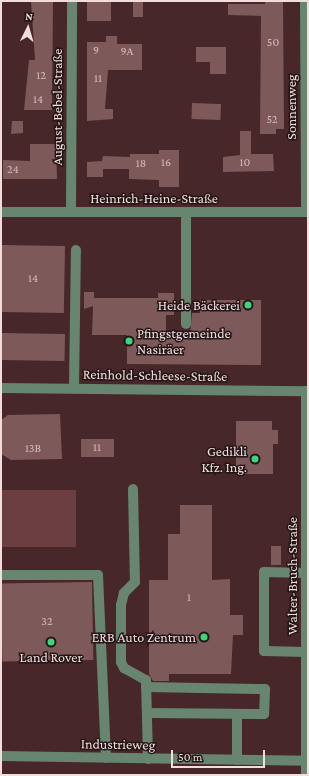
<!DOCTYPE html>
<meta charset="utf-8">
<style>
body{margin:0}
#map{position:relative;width:309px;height:776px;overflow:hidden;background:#472729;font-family:"Crimson Pro",serif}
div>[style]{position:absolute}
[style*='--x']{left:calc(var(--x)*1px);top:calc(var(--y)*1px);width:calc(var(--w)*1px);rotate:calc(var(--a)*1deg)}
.green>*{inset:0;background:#6b3f41;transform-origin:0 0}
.building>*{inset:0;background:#7d595a;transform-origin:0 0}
.minor>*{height:10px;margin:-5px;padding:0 5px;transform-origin:5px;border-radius:5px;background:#688570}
.dots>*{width:11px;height:11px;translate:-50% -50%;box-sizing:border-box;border:2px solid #241516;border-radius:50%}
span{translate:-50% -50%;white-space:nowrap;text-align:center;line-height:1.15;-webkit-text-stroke:3px #241516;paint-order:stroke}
.number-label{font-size:12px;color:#d5bcbc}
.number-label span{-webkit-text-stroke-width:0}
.street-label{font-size:14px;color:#f2dddd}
.poi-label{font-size:14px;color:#f2dddd}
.right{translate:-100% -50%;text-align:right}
.left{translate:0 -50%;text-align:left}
.frame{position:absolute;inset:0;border:2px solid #f2dddd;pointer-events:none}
.north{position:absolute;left:8px;top:8px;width:40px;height:40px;-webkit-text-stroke:3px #241516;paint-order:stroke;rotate:5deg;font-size:11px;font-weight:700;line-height:16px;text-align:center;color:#f2dddd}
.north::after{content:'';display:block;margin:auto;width:14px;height:18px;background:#f2dddd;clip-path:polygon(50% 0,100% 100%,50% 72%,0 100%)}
.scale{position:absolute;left:171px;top:750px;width:94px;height:18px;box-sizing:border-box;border:2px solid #f2dddd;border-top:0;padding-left:5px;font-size:12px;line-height:14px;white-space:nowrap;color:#f2dddd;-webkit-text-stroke:3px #241516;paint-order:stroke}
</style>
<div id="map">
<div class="green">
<i style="left:1px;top:490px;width:75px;height:57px"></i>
</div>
<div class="building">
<i style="clip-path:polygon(31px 1px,53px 1px,52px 110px,24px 110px,29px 60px,35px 60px)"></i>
<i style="left:87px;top:1px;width:24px;height:20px"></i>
<i style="left:133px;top:1px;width:10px;height:16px"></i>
<i style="clip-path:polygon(265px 1px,283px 1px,284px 129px,276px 129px,276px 134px,260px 134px,261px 16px,228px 15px,228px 4px,265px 4px)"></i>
<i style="clip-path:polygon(106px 36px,117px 36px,117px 44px,142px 44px,142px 70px,108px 70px,105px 109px,113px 109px,113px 119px,87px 121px,87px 42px,106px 42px)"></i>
<i style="clip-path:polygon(196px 47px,226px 47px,226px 74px,210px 74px,210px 62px,196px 62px)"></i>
<i style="left:192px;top:103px;width:29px;height:16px;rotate:2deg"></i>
<i style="clip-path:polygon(12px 121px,23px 121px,23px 133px,11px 134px)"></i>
<i style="clip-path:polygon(240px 131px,251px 131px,251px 154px,273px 154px,274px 171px,223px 172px,223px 157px,240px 155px)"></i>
<i style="clip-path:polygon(30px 144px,56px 144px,57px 179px,3px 179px,3px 160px,30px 161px)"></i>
<i style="clip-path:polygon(159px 150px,179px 150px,179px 187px,159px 187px,159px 180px,129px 179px,129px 169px,103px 169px,103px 177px,87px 177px,87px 162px,102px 161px,103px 156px,130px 157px,130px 154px,159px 154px)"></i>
<i style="left:1px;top:245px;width:64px;height:67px;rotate:1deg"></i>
<i style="clip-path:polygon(84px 292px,94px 292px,94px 298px,158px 298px,158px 293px,174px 293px,174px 315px,166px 315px,166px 336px,190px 336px,192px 313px,200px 313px,200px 300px,261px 300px,261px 365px,127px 364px,127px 335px,92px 335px,93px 306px,84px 309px)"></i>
<i style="left:1px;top:333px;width:64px;height:27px;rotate:1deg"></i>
<i style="clip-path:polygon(60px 414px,62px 459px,11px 460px,1px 454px,1px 420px,8px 415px)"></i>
<i style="clip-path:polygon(236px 421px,272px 421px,272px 430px,278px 430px,278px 444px,273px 444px,273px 474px,236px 474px)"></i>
<i style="left:81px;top:439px;width:33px;height:18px"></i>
<i style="clip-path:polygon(180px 505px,212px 505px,212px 580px,230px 579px,230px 615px,243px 615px,243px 635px,233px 635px,231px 674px,169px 674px,169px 681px,153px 681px,149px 674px,149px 580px,168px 580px,168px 534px,180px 534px)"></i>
<i style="left:271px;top:546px;width:10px;height:19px"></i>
<i style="left:92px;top:582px;width:78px;height:91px;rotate:89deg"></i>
</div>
<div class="minor">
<i style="--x:305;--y:1;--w:211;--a:89.7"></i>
<i style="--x:1;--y:212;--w:307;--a:0"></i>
<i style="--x:71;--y:212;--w:211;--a:-89.7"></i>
<i style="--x:186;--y:324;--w:112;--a:-90"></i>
<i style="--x:1;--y:388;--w:307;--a:0.6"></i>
<i style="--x:74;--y:388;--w:138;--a:-89.2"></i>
<i style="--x:306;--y:391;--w:384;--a:90"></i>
<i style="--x:133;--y:489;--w:93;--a:88.8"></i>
<i style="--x:135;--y:582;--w:16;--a:135"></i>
<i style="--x:124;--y:593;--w:12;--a:104"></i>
<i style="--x:121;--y:605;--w:57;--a:90"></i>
<i style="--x:121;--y:662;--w:7;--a:63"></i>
<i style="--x:124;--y:668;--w:25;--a:29"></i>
<i style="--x:146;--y:680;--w:79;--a:88.5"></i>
<i style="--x:306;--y:573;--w:42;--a:-178.6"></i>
<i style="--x:264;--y:572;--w:79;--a:90"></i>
<i style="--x:264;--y:651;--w:42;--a:1.4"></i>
<i style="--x:1;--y:575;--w:97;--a:0"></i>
<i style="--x:98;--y:575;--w:183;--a:87.5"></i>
<i style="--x:146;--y:687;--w:119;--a:1"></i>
<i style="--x:265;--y:689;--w:25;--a:92"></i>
<i style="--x:264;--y:714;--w:117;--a:-179.5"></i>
<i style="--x:237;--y:714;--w:46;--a:90"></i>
<i style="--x:1;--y:756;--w:307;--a:0.9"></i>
</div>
<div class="dots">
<i style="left:248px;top:305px;background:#3ad77f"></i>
<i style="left:129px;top:341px;background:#3ad77f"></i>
<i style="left:255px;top:459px;background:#3ad77f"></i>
<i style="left:204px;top:637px;background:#3ad77f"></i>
<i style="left:51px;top:642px;background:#3ad77f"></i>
</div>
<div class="number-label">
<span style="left:273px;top:43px">50</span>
<span style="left:96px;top:51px">9</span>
<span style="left:127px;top:52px">9A</span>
<span style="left:41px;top:76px">12</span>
<span style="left:98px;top:79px">11</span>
<span style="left:38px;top:100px">14</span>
<span style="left:272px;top:120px">52</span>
<span style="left:166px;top:163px">16</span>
<span style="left:245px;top:163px">10</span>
<span style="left:141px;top:164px">18</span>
<span style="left:13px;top:170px">24</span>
<span style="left:33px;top:279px">14</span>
<span style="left:97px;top:448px">11</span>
<span style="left:33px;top:449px">13B</span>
<span style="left:189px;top:598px">1</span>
<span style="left:47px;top:622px">32</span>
</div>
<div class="street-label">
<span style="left:57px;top:107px;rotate:-90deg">August-Bebel-Straße</span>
<span style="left:291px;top:107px;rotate:-90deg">Sonnenweg</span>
<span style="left:154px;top:198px">Heinrich-Heine-Straße</span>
<span style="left:155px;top:375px;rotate:1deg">Reinhold-Schleese-Straße</span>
<span style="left:292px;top:576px;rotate:-90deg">Walter-Bruch-Straße</span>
<span style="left:118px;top:744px;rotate:1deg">Industrieweg</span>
</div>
<div class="poi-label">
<span class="right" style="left:240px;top:305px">Heide Bäckerei</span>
<span class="left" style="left:137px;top:341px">Pfingstgemeinde<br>Nasiräer</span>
<span class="right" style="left:247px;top:459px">Gedikli<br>Kfz. Ing.</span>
<span class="right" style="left:196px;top:637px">ERB Auto Zentrum</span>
<span style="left:51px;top:657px">Land Rover</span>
</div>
<div class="frame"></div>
<div class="north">N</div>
<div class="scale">50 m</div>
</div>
